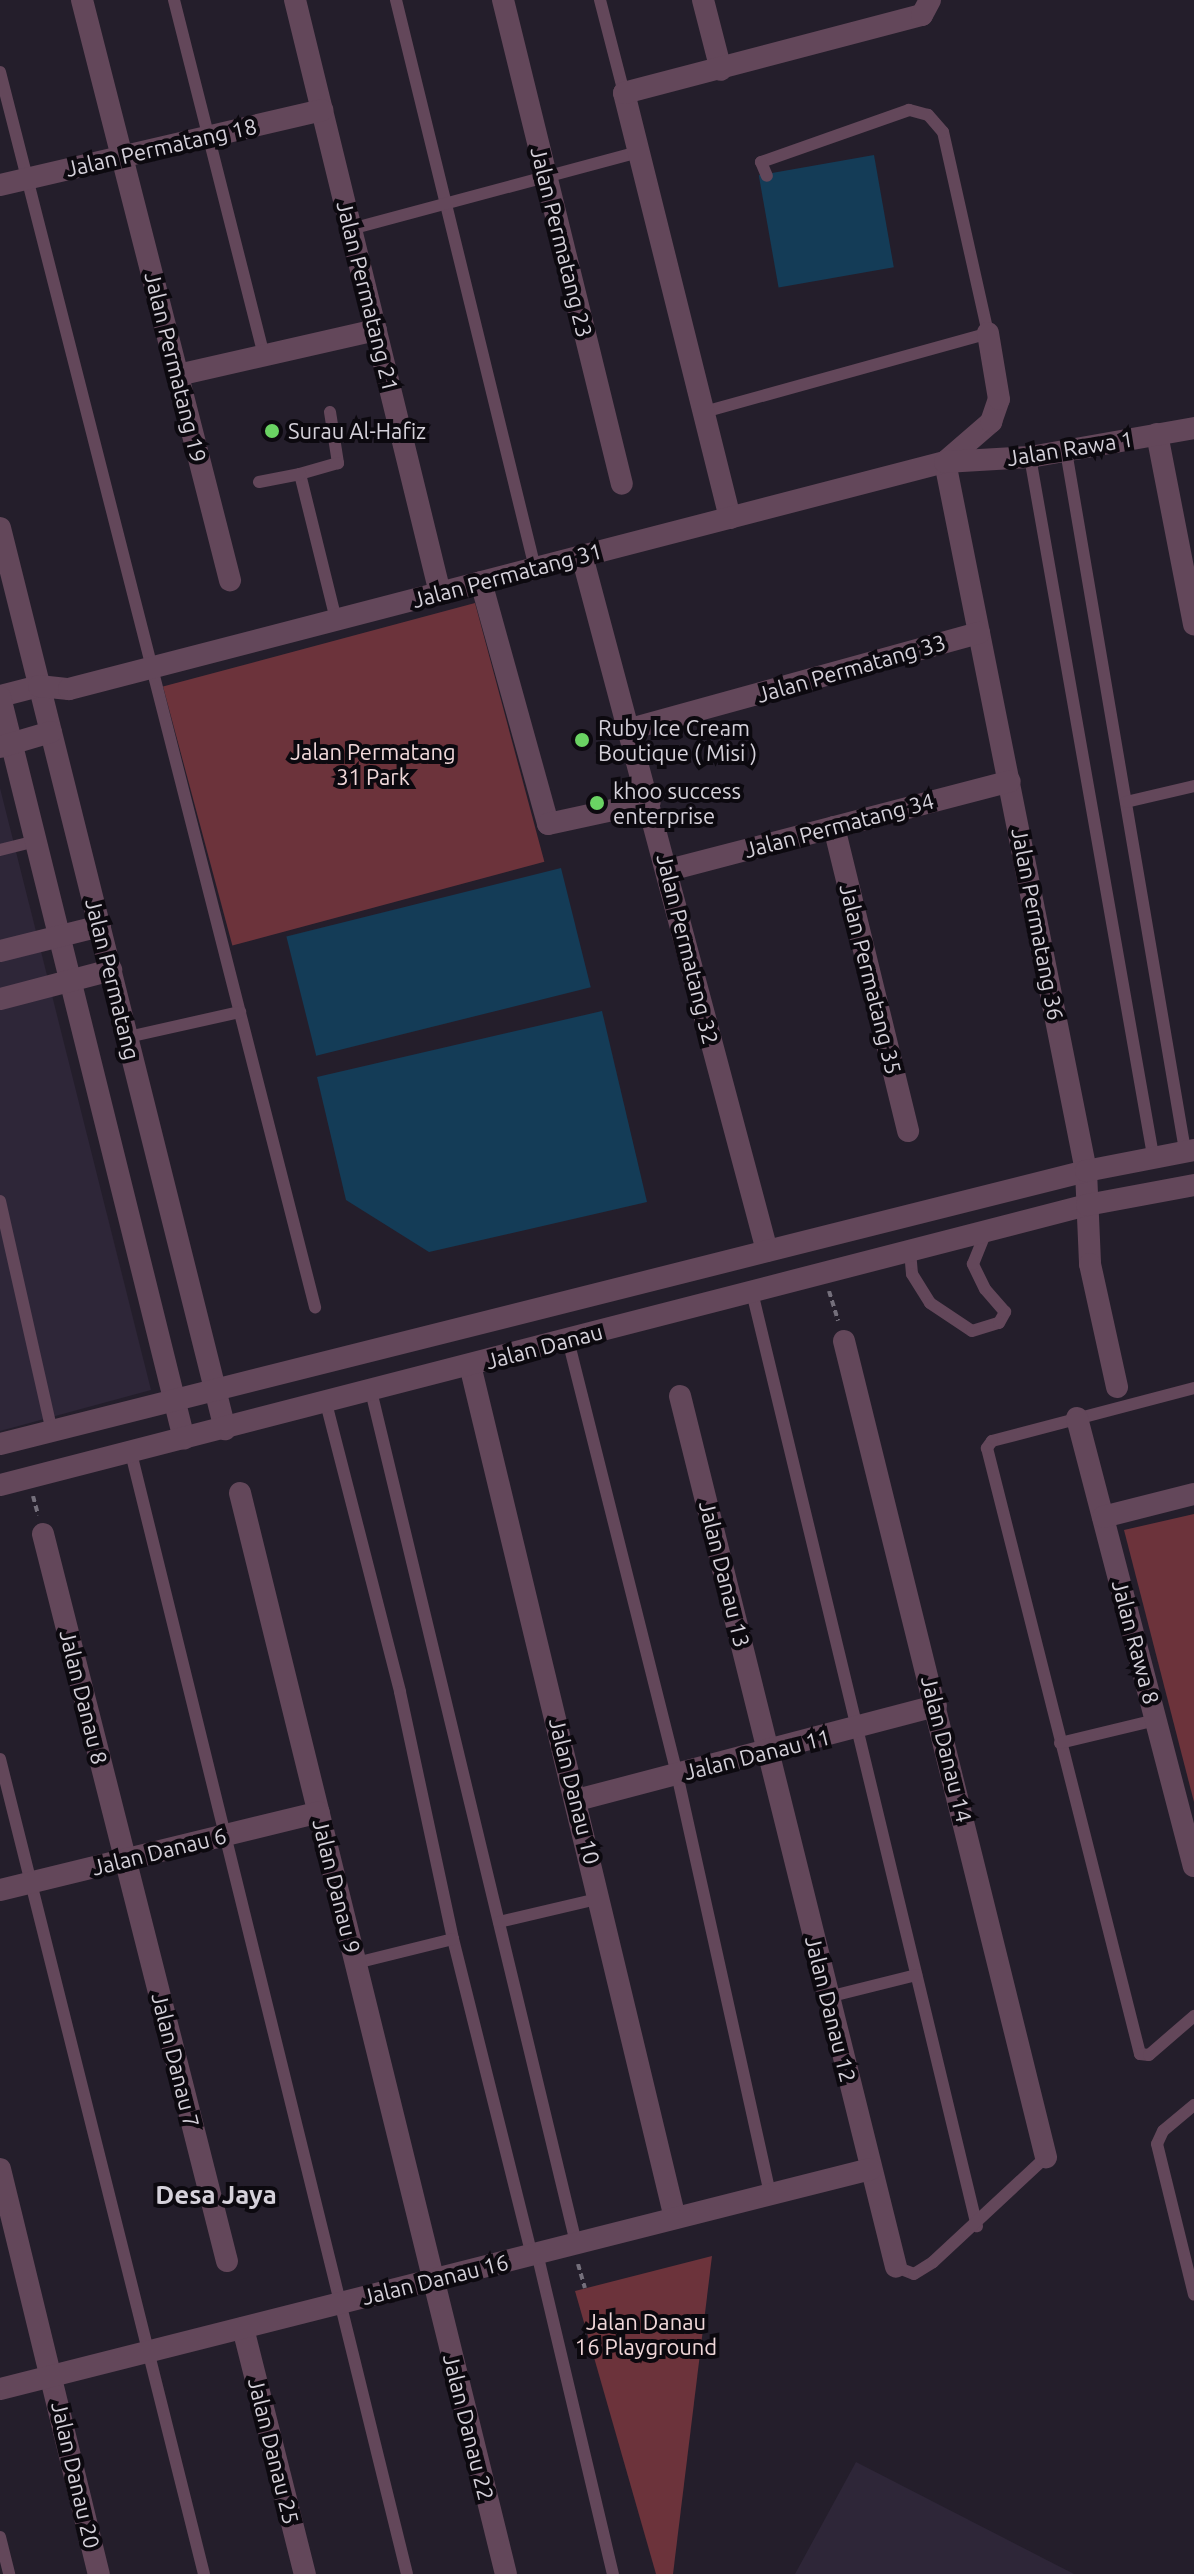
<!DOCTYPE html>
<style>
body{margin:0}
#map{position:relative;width:1194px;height:2574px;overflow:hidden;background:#241e2b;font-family:Ubuntu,sans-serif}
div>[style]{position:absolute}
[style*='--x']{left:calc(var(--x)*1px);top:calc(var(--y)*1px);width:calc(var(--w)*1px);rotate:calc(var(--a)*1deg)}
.built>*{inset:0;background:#2e2638}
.green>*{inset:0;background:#6c333b;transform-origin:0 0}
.water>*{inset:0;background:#143c57;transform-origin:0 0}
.path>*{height:4px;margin-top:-2px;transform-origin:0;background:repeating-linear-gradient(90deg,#746f7b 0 6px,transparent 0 10px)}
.service>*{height:12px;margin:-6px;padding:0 6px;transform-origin:6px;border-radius:6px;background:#63475a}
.minor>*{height:22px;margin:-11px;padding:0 11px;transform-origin:11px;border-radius:11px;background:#63475a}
.tertiary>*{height:22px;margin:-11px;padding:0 11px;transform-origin:11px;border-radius:11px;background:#63475a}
.dots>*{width:22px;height:22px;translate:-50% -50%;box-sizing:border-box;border:4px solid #0c090f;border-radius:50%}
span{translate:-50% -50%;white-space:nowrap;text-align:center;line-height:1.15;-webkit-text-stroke:8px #0c090f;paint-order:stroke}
.street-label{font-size:22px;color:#d5d1da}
.poi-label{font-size:22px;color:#d5d1da}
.left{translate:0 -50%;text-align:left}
.park-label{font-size:22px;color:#f1d8da}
.quarter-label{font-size:26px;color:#d5d1da;font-weight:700}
</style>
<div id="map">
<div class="built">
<i style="clip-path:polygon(0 788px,151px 1390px,0 1431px)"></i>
<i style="clip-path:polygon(856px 2462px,1074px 2574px,795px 2574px)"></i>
</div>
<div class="green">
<i style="left:475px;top:603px;width:268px;height:323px;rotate:75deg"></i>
<i style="clip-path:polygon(1194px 1514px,1194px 1802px,1124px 1530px)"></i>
<i style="clip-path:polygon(712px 2256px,673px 2574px,656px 2574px,575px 2291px)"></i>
</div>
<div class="water">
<i style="left:874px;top:155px;width:114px;height:117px;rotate:80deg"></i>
<i style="left:561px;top:868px;width:123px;height:283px;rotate:76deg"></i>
<i style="clip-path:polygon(602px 1011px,647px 1202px,429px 1252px,346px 1200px,317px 1077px)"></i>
</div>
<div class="path">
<i style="--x:829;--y:1291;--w:31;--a:73"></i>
<i style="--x:33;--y:1496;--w:20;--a:75"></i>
<i style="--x:578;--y:2264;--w:25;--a:74"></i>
</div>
<div class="service">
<i style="--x:174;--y:0;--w:364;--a:75.8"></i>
<i style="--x:396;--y:0;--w:585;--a:76.25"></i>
<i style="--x:600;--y:0;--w:96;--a:75.5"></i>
<i style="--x:0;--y:72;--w:1275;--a:75.69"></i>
<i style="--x:351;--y:229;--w:298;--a:-15"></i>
<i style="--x:330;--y:412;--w:52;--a:81.1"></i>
<i style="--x:338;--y:463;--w:40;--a:164"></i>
<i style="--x:300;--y:474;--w:150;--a:76.1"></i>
<i style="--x:704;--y:412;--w:295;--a:-15.5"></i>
<i style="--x:988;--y:333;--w:206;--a:-102.6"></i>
<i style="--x:943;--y:132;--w:23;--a:-131"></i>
<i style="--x:928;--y:115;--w:20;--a:-165"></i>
<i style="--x:909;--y:110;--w:157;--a:160.6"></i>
<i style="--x:761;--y:162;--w:15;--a:67"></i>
<i style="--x:1066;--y:451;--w:709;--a:80.34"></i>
<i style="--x:1030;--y:457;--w:709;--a:80.01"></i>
<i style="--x:259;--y:482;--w:42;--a:-11"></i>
<i style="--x:1126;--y:802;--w:70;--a:-13.2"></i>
<i style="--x:0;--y:850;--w:37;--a:-14"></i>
<i style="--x:128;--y:1037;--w:115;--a:-12.6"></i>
<i style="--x:0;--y:1201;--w:236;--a:77.3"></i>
<i style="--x:910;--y:1251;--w:23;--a:85"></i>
<i style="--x:912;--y:1274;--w:34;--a:58"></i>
<i style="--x:930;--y:1303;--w:50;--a:33.7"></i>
<i style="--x:972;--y:1331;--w:28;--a:-17"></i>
<i style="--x:999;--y:1323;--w:13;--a:-61"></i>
<i style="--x:1005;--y:1312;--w:30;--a:-131"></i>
<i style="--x:985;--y:1289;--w:28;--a:-116"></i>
<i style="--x:973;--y:1264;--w:35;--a:-68"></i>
<i style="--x:752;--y:1292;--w:961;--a:76.46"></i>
<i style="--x:568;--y:1340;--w:447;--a:75.9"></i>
<i style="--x:677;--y:1774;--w:430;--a:77.5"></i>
<i style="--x:1194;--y:1388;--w:209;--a:165.3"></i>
<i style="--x:992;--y:1441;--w:9;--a:126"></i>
<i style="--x:987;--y:1448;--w:625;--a:75.83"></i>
<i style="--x:1140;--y:2054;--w:9;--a:6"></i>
<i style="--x:1149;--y:2055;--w:60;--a:-40.9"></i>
<i style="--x:371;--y:1391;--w:876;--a:76.47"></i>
<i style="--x:326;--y:1403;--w:298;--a:75.6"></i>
<i style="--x:400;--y:1692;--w:253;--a:77.9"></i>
<i style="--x:453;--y:1939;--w:326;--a:76"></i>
<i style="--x:131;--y:1453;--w:1154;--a:76.17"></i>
<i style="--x:1060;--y:1743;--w:99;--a:-13.5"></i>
<i style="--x:0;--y:1759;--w:840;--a:75.95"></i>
<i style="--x:499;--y:1922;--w:105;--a:-13.2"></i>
<i style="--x:356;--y:1963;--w:100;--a:-13.9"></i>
<i style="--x:828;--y:1997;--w:91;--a:-14"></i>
<i style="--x:1194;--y:2105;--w:40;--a:140"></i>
<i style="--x:1163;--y:2131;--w:14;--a:115"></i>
<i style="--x:1157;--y:2144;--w:155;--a:76.2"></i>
<i style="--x:537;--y:2253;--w:330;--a:76.7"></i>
<i style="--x:896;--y:2267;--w:19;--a:21"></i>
<i style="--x:914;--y:2274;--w:22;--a:-32"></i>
<i style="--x:933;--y:2262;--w:154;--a:-42.9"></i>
<i style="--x:0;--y:2537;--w:38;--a:76"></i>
</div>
<div class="minor">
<i style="--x:82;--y:0;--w:599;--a:75.69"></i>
<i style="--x:295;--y:0;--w:610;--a:76.26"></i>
<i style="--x:503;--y:0;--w:498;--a:76.2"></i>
<i style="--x:703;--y:0;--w:72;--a:75.6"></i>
<i style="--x:0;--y:185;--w:331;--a:-13.1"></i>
<i style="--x:178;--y:375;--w:203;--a:-12.8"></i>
<i style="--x:1157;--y:434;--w:194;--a:79"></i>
<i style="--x:946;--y:461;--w:60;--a:-40.9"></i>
<i style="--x:991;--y:422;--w:24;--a:-71"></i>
<i style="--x:999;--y:399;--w:67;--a:-99.5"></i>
<i style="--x:945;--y:462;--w:723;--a:78.75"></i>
<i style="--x:1086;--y:1171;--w:93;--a:87.5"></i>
<i style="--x:1090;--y:1264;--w:126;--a:77.6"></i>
<i style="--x:730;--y:518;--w:438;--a:-104"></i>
<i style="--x:624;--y:93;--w:308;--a:-14.7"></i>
<i style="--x:922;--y:15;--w:17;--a:-62"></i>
<i style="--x:0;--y:528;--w:929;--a:75.98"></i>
<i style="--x:582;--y:556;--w:719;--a:75.09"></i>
<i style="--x:481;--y:582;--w:251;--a:74.5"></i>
<i style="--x:548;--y:824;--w:104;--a:-12.2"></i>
<i style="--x:0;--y:696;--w:40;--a:-14.4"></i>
<i style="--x:39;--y:686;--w:30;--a:6"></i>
<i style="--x:69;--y:689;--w:905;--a:-14.53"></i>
<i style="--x:945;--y:462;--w:85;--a:-3.4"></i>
<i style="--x:1030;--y:457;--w:167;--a:-10"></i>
<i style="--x:0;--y:697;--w:764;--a:76.07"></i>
<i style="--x:630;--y:729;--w:362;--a:-15.4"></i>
<i style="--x:0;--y:747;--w:53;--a:-16.4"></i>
<i style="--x:834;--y:827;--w:313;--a:76.3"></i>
<i style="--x:669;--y:870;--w:352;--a:-14.6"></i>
<i style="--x:0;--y:951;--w:103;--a:-14"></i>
<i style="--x:0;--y:999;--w:115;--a:-14.6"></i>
<i style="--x:844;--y:1341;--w:841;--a:76.1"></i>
<i style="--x:470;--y:1365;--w:877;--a:76.49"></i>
<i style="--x:680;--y:1396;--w:897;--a:76.07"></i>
<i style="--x:1077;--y:1418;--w:463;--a:75.4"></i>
<i style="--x:240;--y:1493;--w:1113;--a:76.18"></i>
<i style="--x:1103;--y:1517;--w:94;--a:-14.2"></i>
<i style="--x:43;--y:1534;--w:750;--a:75.8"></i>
<i style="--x:577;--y:1800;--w:371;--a:-14.7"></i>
<i style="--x:0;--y:1890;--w:328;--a:-13.7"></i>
<i style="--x:0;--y:2169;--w:417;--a:76.3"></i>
<i style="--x:243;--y:2328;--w:254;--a:75.9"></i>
<i style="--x:0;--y:2389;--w:898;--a:-14.18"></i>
</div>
<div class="tertiary">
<i style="--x:0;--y:1444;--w:1120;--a:-14.11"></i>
<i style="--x:1086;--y:1171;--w:110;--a:-11"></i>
<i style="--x:0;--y:1485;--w:1122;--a:-14.44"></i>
<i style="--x:1087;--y:1205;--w:109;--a:-10.6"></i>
</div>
<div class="dots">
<i style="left:272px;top:431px;background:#6ad363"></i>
<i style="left:582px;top:740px;background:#6ad363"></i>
<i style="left:597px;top:803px;background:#6ad363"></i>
</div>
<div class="street-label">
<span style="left:161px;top:147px;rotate:-13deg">Jalan Permatang 18</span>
<span style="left:562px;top:242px;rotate:76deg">Jalan Permatang 23</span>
<span style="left:368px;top:296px;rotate:76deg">Jalan Permatang 21</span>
<span style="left:176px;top:367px;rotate:76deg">Jalan Permatang 19</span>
<span style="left:1070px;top:448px;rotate:-9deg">Jalan Rawa 1</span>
<span style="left:507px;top:575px;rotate:-15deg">Jalan Permatang 31</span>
<span style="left:851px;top:668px;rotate:-16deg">Jalan Permatang 33</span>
<span style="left:839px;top:825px;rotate:-15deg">Jalan Permatang 34</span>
<span style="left:1038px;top:924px;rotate:79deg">Jalan Permatang 36</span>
<span style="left:688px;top:949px;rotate:76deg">Jalan Permatang 32</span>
<span style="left:113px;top:979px;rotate:76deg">Jalan Permatang</span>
<span style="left:871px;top:979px;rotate:76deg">Jalan Permatang 35</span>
<span style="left:544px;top:1346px;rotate:-15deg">Jalan Danau</span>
<span style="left:725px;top:1574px;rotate:76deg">Jalan Danau 13</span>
<span style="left:1136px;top:1642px;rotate:75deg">Jalan Rawa 8</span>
<span style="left:84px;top:1697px;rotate:76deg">Jalan Danau 8</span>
<span style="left:947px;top:1749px;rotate:76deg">Jalan Danau 14</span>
<span style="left:757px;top:1754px;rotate:-14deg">Jalan Danau 11</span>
<span style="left:575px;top:1791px;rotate:76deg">Jalan Danau 10</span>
<span style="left:159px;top:1851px;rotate:-14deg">Jalan Danau 6</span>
<span style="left:337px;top:1886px;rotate:76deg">Jalan Danau 9</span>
<span style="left:831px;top:2009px;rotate:76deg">Jalan Danau 12</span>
<span style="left:176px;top:2060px;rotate:76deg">Jalan Danau 7</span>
<span style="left:435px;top:2279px;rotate:-14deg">Jalan Danau 16</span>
<span style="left:469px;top:2427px;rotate:76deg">Jalan Danau 22</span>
<span style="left:274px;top:2451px;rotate:76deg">Jalan Danau 25</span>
<span style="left:76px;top:2475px;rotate:77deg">Jalan Danau 20</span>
</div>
<div class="poi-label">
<span class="left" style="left:288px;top:431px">Surau Al-Hafiz</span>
<span class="left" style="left:598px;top:740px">Ruby Ice Cream<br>Boutique ( Misi )</span>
<span class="left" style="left:613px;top:803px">khoo success<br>enterprise</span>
</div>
<div class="park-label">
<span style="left:373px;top:764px">Jalan Permatang<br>31 Park</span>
<span style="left:646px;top:2334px">Jalan Danau<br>16 Playground</span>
</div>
<div class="quarter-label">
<span style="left:216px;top:2195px">Desa Jaya</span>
</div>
</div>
